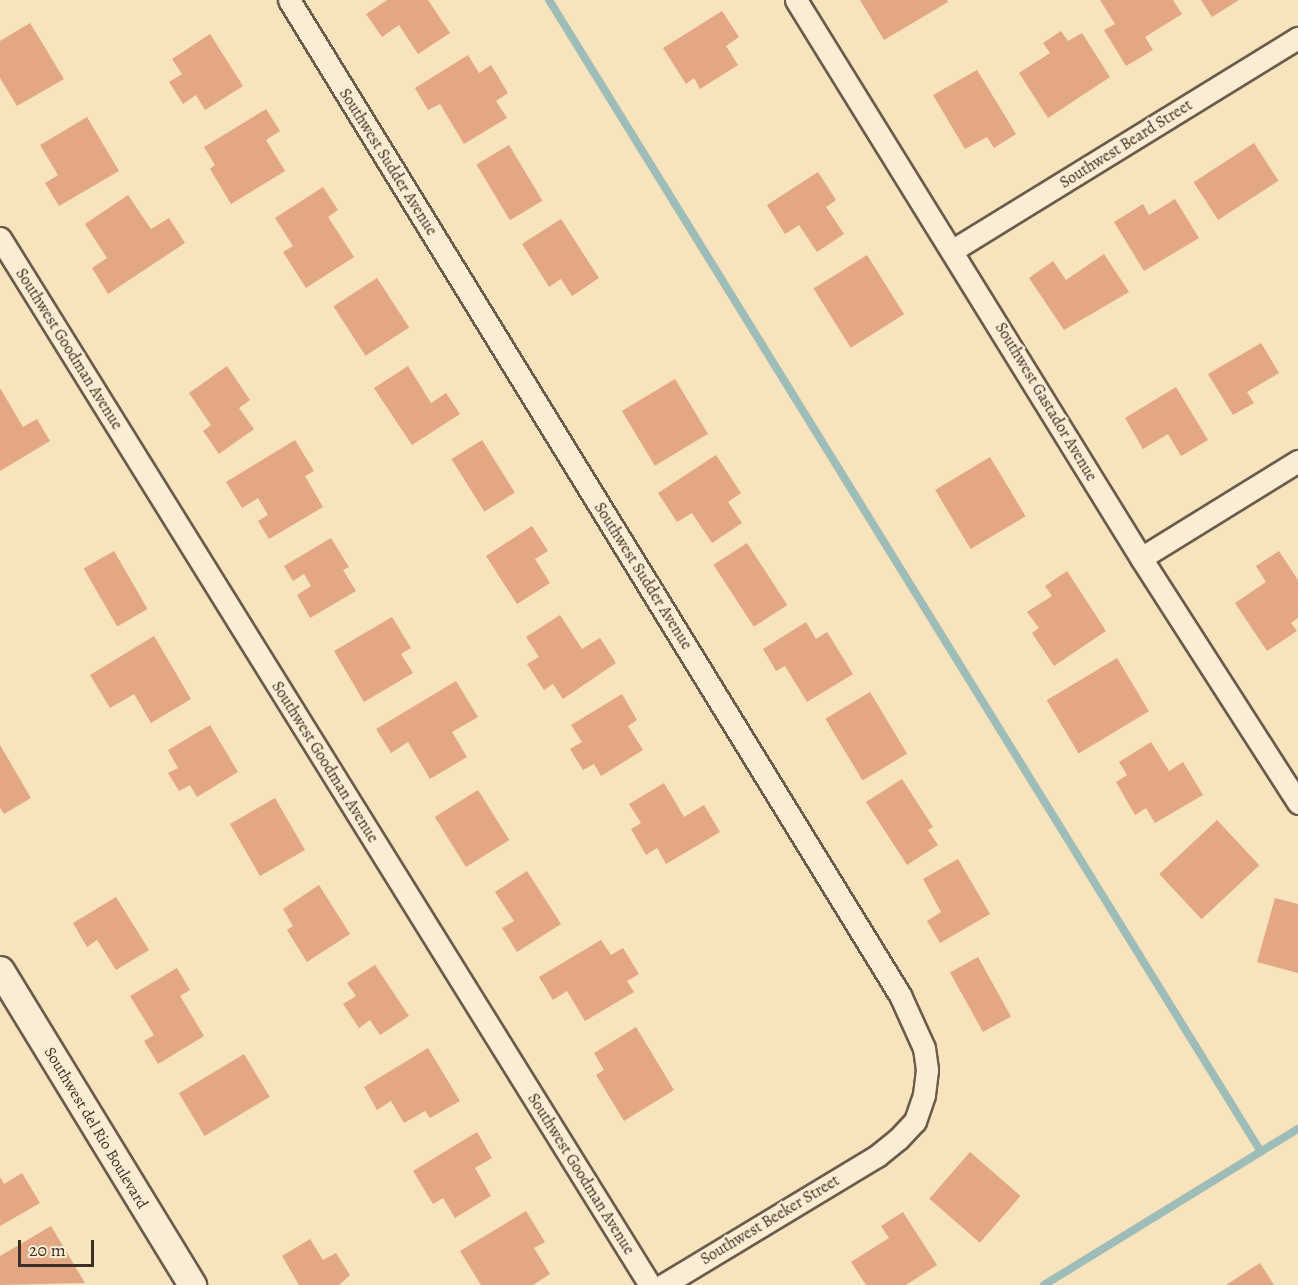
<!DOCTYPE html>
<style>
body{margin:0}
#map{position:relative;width:1298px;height:1285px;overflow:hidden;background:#f7e3bc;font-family:Alegreya,serif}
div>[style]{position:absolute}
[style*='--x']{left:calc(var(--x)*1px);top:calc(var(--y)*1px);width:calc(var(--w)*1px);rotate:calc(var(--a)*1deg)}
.stream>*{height:8px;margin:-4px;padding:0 4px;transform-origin:4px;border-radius:4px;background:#9fbdb8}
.building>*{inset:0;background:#e3a783;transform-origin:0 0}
.roads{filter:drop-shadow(2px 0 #6b5c4c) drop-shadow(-2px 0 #6b5c4c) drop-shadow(0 2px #6b5c4c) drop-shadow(0 -2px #6b5c4c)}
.minor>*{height:21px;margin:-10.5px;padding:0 10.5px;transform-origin:10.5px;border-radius:10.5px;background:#faedd3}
.tertiary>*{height:27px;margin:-13.5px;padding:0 13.5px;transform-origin:13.5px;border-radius:13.5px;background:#faedd3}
span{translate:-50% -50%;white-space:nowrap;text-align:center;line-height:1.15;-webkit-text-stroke:4.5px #faedd3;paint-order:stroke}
.street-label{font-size:16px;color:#3c2f27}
.scale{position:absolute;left:18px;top:1240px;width:76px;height:27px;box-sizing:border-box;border:3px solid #3c2f27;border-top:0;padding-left:8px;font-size:18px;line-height:21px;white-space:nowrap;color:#3c2f27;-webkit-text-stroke:4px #faedd3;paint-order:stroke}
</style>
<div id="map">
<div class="stream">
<i style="--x:549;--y:0;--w:1354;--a:58.28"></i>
<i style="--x:1044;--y:1285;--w:298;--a:-31.6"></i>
</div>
<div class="building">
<i style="clip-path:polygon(387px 0,428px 0,450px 33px,418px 54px,399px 25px,382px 37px,366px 14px)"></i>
<i style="clip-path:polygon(860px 0,947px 0,948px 2px,884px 40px)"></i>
<i style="clip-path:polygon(1100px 0,1173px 0,1182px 14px,1145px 37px,1153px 50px,1126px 66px,1104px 30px,1115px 24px)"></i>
<i style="clip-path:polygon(1201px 0,1239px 0,1212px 17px)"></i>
<i style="clip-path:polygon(722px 11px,739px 37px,726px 46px,738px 65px,700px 89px,694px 78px,686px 84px,663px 48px)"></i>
<i style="clip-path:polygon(30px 23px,64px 79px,17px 106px,0 78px,0 41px)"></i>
<i style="clip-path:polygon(1061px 31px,1068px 41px,1082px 33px,1110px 77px,1048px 118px,1019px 73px,1050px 53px,1043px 43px)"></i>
<i style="clip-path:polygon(210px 34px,243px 86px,205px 110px,196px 95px,183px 104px,169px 82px,182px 74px,172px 59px)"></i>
<i style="clip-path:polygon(468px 55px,479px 73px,491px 65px,508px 93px,496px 101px,507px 118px,464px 144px,440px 104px,428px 110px,415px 88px)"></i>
<i style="clip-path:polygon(977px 70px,1016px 134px,994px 148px,987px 137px,965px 149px,933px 95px)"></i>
<i style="clip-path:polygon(266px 109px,280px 131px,266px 140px,285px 171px,231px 204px,210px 169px,215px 165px,204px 147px)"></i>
<i style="clip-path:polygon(87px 117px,119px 171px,59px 206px,45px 183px,58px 175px,40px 145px)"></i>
<i style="left:1254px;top:143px;width:45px;height:72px;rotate:57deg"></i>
<i style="left:509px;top:145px;width:65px;height:38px;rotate:59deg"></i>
<i style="clip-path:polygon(818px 172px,836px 200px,826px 207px,844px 234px,817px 252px,799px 225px,785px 234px,767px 205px)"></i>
<i style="clip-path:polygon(323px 187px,338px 210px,328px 217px,354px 257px,306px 288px,283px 252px,293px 246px,275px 218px)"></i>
<i style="clip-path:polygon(128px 195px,151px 229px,169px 218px,185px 243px,108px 294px,92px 268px,107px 258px,85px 224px)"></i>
<i style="clip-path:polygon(1175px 199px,1199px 238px,1144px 271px,1114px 222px,1143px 204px,1149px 215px)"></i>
<i style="clip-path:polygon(561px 219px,599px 278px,572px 296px,561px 279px,549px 287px,522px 244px)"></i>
<i style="clip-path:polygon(1104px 254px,1129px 292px,1064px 330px,1029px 278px,1053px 261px,1066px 280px)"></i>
<i style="left:867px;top:255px;width:70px;height:63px;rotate:58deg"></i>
<i style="left:377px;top:278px;width:59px;height:52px;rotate:57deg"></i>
<i style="clip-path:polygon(1261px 343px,1279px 373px,1247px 392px,1254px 403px,1233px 415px,1208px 374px)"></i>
<i style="clip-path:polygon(227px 366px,250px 400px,239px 408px,254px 429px,219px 454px,203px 431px,211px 425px,189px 393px)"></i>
<i style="clip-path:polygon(408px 366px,431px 403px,446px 393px,460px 414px,412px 445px,374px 388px)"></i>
<i style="left:675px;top:379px;width:64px;height:62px;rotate:59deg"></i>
<i style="clip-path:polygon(1176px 387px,1208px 440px,1181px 456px,1168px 434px,1143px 449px,1125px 418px)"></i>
<i style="clip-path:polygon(0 388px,23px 427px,37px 419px,50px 441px,0 471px)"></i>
<i style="clip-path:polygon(295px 440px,314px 471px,305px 476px,323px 507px,269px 539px,258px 521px,268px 515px,258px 498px,242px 508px,226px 482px)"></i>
<i style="left:482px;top:440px;width:62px;height:36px;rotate:58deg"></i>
<i style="clip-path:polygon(716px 455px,741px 493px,728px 502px,742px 523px,712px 543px,692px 513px,677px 522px,658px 493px)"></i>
<i style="left:990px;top:457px;width:69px;height:64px;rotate:59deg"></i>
<i style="clip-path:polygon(532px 526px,548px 551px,535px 559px,550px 583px,517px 604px,486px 556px)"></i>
<i style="clip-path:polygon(331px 538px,349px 567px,343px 570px,356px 591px,310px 618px,297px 595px,311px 586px,304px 574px,293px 581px,284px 566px)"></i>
<i style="left:747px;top:543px;width:74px;height:40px;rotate:57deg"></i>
<i style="left:114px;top:551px;width:67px;height:35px;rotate:60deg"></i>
<i style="clip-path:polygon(1279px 551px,1298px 580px,1298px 618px,1291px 623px,1297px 631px,1267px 651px,1235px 603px,1266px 582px,1256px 566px)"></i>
<i style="clip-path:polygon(1067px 571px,1106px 631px,1054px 666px,1032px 633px,1039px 628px,1027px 612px,1052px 596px,1045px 586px)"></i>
<i style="clip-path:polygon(560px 615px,582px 649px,600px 638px,616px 663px,563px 699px,553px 684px,544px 690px,527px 664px,539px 657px,526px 637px)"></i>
<i style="clip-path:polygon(392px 617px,411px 648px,401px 654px,413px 673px,364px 702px,334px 651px)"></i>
<i style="clip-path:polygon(806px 622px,816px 639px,827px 632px,853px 674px,807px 702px,785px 666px,776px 671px,763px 649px)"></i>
<i style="clip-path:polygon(154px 636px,191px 699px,151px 723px,134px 694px,110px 708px,90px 675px)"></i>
<i style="left:1117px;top:658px;width:62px;height:82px;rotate:59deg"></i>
<i style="clip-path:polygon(456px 681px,478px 717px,452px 732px,467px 757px,430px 779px,408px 742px,391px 753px,376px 729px)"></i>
<i style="left:870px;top:692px;width:72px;height:52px;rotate:59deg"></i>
<i style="clip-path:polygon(622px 694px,637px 720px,628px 726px,643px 750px,601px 776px,594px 764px,583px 770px,570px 749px,582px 742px,571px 725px)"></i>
<i style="clip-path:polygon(210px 725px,238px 772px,197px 797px,190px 785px,179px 791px,168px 773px,178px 768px,168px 750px)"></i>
<i style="clip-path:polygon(1151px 742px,1169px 771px,1183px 762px,1203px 795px,1155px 823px,1146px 808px,1135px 815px,1116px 782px,1127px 775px,1119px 762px)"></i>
<i style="clip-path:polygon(0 745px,31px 798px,4px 814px,0 808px)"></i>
<i style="clip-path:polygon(902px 779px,933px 827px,928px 830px,938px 845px,907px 865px,866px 802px)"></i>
<i style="clip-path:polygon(664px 783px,684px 817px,704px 805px,720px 832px,666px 864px,657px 848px,646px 855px,631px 829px,641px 823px,629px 804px)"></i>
<i style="left:478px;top:790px;width:59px;height:51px;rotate:58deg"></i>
<i style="left:275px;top:798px;width:60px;height:52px;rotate:60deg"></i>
<i style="left:1217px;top:820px;width:62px;height:79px;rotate:47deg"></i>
<i style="clip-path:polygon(958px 859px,990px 914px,940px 943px,927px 921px,941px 912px,923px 879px)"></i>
<i style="clip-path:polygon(527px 871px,561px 924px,517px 952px,502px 928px,514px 921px,495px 892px)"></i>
<i style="clip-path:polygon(319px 885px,350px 934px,307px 962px,287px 930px,293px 926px,283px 909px)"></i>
<i style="clip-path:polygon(116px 897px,149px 950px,116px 970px,97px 940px,87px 947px,73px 923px)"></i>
<i style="clip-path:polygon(1275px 898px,1298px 904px,1298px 973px,1257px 962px)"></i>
<i style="clip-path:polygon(601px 940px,611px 955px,623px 948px,639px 974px,627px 981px,634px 992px,585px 1021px,567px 991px,553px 1000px,539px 977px)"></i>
<i style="left:978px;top:957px;width:68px;height:32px;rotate:61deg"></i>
<i style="clip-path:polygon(375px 965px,409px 1016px,380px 1035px,370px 1020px,359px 1028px,343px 1004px,356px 996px,347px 983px)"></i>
<i style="clip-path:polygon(177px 968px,190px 990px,180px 996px,204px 1036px,158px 1064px,144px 1041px,154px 1035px,130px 996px)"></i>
<i style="clip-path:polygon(636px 1027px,674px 1090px,624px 1121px,596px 1075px,604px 1070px,594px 1053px)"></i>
<i style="clip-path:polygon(428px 1048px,460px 1101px,430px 1118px,425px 1111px,404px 1123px,391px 1101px,377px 1110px,364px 1087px)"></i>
<i style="left:244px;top:1054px;width:50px;height:76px;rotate:59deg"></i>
<i style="clip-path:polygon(477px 1132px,492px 1158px,475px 1168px,491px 1196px,455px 1218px,443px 1198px,433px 1204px,413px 1171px)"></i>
<i style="left:970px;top:1152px;width:67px;height:62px;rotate:41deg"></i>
<i style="clip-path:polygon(22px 1173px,40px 1203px,0 1226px,0 1177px,4px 1184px)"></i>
<i style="clip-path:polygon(526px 1211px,545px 1242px,534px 1248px,550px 1274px,533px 1285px,481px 1285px,460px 1251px)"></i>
<i style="clip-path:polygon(903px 1212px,937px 1265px,906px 1285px,866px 1285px,851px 1262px,889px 1238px,881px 1226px)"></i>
<i style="clip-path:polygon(51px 1226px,85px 1283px,0 1285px,0 1256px)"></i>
<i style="clip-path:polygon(310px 1239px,323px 1260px,336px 1253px,350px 1275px,339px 1285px,299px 1285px,282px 1256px)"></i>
<i style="clip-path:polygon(1260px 1263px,1274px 1285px,1226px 1285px)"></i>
</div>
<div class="roads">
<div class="minor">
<i style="--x:289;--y:0;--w:1168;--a:58.45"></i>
<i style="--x:900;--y:995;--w:58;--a:65.6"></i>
<i style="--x:924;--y:1048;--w:22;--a:82"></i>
<i style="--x:927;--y:1070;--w:25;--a:97"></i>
<i style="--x:924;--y:1095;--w:28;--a:109"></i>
<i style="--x:915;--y:1121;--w:25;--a:133"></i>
<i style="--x:898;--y:1139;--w:27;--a:141"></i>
<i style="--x:877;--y:1156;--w:250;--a:148.9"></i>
<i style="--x:796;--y:0;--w:656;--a:58.27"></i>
<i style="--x:1141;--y:558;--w:291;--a:57.3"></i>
<i style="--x:0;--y:238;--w:1232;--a:58.17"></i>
<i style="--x:953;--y:250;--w:405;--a:-31.6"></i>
<i style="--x:1141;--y:558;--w:185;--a:-31.7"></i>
</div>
<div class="tertiary">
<i style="--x:0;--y:970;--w:369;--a:58.6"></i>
</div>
</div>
<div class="street-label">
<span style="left:1126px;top:144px;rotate:-32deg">Southwest Beard Street</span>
<span style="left:388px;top:162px;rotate:58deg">Southwest Sudder Avenue</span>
<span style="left:69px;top:349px;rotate:58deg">Southwest Goodman Avenue</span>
<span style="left:1046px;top:402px;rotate:59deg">Southwest Gastador Avenue</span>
<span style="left:643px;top:576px;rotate:58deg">Southwest Sudder Avenue</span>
<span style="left:325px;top:762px;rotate:58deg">Southwest Goodman Avenue</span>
<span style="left:96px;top:1128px;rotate:59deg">Southwest del Rio Boulevard</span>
<span style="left:581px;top:1174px;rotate:58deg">Southwest Goodman Avenue</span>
<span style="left:770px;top:1220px;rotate:-31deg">Southwest Beeker Street</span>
</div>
<div class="scale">20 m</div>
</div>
